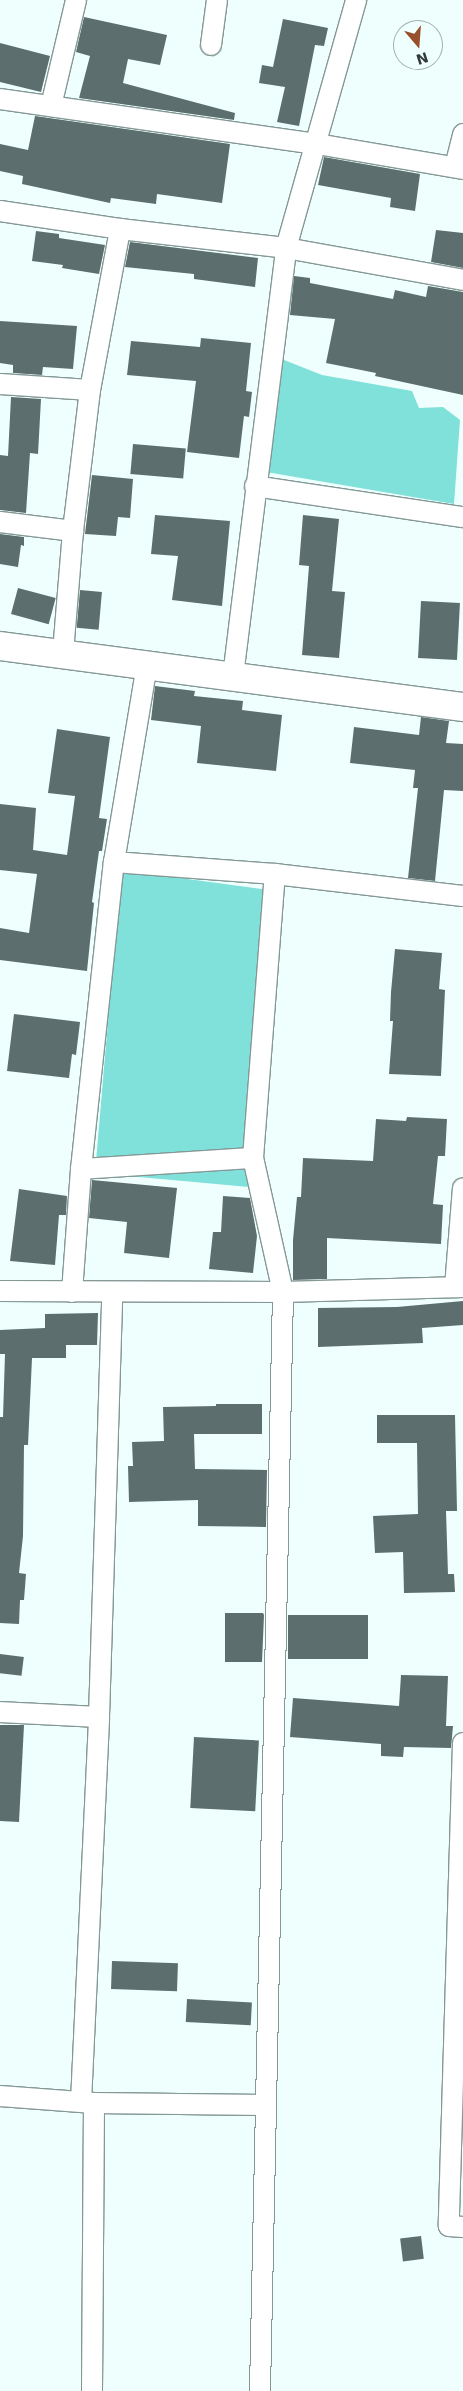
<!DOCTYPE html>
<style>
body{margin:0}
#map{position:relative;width:463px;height:2391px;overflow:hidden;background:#eefffd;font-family:"DejaVu Sans",sans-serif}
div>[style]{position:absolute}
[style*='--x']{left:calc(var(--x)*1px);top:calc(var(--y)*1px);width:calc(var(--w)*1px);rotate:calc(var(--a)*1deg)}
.green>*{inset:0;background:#80e1db}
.building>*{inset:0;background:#5c6f6e;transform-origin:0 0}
.roads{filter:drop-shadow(1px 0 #849896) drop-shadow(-1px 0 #849896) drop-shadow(0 1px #849896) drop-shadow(0 -1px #849896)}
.street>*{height:20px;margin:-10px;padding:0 10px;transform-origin:10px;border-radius:10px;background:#fff}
.secondary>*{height:28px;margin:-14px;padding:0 14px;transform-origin:14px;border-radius:14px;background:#fff}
span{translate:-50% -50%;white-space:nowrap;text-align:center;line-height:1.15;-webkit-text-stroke:5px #eefffd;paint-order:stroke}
.north{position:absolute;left:393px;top:20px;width:50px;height:50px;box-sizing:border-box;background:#eefffd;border:1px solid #a3b1af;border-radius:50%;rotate:162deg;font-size:14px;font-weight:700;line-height:20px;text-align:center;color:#323b3a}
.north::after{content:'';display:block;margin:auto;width:18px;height:22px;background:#97502b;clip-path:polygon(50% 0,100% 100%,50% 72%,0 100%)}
</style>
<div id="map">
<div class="green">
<i style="clip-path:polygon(279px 358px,322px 375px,412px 391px,419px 408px,443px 407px,460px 420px,454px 504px,266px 472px)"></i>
<i style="clip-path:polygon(121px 870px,269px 890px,253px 1158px,249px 1187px,95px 1173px)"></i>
</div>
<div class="building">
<i style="clip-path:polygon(84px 17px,167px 35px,160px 65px,128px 59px,123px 83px,235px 113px,234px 120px,79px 98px,90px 56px,76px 52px)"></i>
<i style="clip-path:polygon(283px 19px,328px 28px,324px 46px,315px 45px,299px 126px,277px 122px,285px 87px,259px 83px,262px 65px,273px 67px)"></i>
<i style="clip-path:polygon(0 43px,50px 56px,41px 92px,0 82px)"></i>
<i style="clip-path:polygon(35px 116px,230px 144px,222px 203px,157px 194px,156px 204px,111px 198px,110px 203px,22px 184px,23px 176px,0 171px,0 144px,28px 150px)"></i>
<i style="clip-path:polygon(324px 157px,420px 174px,415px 211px,390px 207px,391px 198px,318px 185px)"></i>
<i style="clip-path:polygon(436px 230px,463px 233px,463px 268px,431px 262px)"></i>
<i style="clip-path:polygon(36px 231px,59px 234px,59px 238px,105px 245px,99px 274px,62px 268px,63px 265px,32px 261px)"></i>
<i style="clip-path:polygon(130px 242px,258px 258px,255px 287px,194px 279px,194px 274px,125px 267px)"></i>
<i style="clip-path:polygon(294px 276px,310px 278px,310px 283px,393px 299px,395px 290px,426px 297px,428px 286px,463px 292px,463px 395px,375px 376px,376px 373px,326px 363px,335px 319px,290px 315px)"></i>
<i style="clip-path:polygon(0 321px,77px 326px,73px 369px,43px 367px,42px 375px,13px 373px,13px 365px,0 363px)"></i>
<i style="clip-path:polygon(201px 338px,251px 343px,246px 391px,252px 392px,249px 417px,244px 416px,239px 458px,187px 452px,196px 381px,127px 375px,131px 341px,200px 347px)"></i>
<i style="clip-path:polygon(11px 397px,41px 399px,38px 454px,30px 453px,26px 513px,0 510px,0 455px,8px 456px)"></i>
<i style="left:133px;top:444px;width:53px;height:30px;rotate:5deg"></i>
<i style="clip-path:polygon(92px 475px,133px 479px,130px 518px,118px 517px,116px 536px,85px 534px)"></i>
<i style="clip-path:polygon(155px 515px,230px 521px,222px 606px,172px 600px,178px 556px,151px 554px)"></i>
<i style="clip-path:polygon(303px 515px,339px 519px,332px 591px,345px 592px,339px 658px,302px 655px,309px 566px,299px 565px)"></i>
<i style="clip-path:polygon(0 534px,24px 537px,24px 546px,21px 545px,18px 567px,0 564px)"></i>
<i style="left:18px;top:588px;width:39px;height:27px;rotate:15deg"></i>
<i style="left:80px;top:590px;width:22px;height:38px;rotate:5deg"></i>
<i style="left:421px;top:601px;width:39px;height:57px;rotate:3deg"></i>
<i style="clip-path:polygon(155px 686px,195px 691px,194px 696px,243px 701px,242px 710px,282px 715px,276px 771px,197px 763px,201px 726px,151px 720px)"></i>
<i style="clip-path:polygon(421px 717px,449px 721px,446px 743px,463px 744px,463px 791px,444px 790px,435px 881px,408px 878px,418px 788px,413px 788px,415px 770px,350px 763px,354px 727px,419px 735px)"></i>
<i style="clip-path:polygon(57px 729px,110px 737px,99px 818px,107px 819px,102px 851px,99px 851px,92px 902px,94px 903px,87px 971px,0 960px,0 928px,29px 933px,37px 874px,0 870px,0 804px,36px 808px,33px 850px,67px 855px,75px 796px,48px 793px)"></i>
<i style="clip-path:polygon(395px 949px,442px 953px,439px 989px,445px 990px,441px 1076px,389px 1074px,393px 1021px,390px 1021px,391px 992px)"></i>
<i style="clip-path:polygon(14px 1014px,80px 1022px,76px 1055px,72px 1054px,69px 1078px,7px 1071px)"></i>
<i style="clip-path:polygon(407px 1117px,447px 1119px,445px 1156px,438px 1156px,433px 1204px,443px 1205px,441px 1244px,327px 1238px,327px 1279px,293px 1280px,293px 1240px,297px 1197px,301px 1197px,303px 1158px,373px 1161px,376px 1119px,406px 1121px)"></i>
<i style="clip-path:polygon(92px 1180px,177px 1188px,169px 1258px,124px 1253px,127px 1222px,89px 1218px)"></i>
<i style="clip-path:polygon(19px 1189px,67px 1196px,66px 1215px,59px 1215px,55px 1265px,10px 1261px)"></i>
<i style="clip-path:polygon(223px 1196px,250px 1198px,257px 1236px,253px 1273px,209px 1269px,213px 1232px,221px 1232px)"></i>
<i style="clip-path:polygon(463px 1301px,463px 1325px,422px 1328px,423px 1343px,318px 1347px,318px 1308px,397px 1307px)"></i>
<i style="clip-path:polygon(98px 1313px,97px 1345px,66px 1345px,66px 1358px,32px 1358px,28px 1445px,24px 1445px,23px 1536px,19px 1573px,26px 1574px,24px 1600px,20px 1600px,19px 1624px,0 1623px,0 1417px,3px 1417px,5px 1354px,0 1354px,0 1330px,45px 1328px,45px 1314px)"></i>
<i style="clip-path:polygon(216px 1404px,262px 1404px,262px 1434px,194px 1434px,195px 1469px,267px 1470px,266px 1527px,198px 1526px,198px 1500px,129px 1502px,128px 1466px,133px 1466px,132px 1442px,164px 1441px,163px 1407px,216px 1406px)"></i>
<i style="clip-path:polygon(377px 1415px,455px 1415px,457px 1511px,446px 1511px,448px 1574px,454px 1574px,455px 1592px,404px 1593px,403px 1552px,375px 1553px,373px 1516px,418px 1514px,417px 1443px,377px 1443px)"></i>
<i style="clip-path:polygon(225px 1613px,263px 1613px,264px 1615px,262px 1662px,225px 1662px)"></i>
<i style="left:288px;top:1615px;width:80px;height:44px"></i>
<i style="left:0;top:1654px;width:24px;height:19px;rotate:7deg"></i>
<i style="clip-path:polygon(401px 1675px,448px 1676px,446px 1726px,453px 1726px,451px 1748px,404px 1747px,403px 1757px,381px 1756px,381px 1744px,290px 1737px,293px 1698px,399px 1706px)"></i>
<i style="clip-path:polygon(0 1725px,24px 1725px,19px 1822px,0 1821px)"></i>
<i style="left:194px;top:1737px;width:65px;height:71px;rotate:3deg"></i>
<i style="left:112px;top:1961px;width:66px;height:28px;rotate:2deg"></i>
<i style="left:187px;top:1999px;width:65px;height:23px;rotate:3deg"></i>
<i style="left:421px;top:2236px;width:23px;height:21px;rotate:83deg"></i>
</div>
<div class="roads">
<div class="street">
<i style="--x:211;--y:45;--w:45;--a:-82.4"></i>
<i style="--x:0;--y:99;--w:320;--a:8.1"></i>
<i style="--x:317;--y:144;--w:148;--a:9.7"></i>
<i style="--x:51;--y:106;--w:109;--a:-76.7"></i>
<i style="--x:455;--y:167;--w:34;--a:-76"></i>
<i style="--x:0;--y:211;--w:121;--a:8.5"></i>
<i style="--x:120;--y:229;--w:167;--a:6.5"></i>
<i style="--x:286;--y:248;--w:180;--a:10.2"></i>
<i style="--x:0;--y:384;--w:90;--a:3.8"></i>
<i style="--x:90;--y:390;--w:142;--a:96.9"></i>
<i style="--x:73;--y:531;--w:122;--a:94.7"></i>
<i style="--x:90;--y:390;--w:164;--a:-79.4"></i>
<i style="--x:255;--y:486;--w:210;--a:8.5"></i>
<i style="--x:0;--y:522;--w:74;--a:7"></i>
<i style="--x:233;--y:676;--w:431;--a:-82.9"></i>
<i style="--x:286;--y:248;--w:258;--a:-74.2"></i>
<i style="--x:114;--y:862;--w:161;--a:4.3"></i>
<i style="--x:275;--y:874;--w:189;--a:6.7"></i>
<i style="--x:81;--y:1169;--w:172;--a:-3.7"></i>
<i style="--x:455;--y:1287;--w:99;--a:-85.4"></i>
<i style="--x:0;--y:1291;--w:283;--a:0.2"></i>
<i style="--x:283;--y:1292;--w:180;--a:-1.6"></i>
<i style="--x:72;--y:1292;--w:123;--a:-85.8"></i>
<i style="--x:81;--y:1169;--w:309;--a:-83.9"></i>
<i style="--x:114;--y:862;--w:201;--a:-80.5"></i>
<i style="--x:0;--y:1712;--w:99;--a:2.9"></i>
<i style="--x:463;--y:1743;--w:483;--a:91.7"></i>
<i style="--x:449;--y:2226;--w:14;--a:4"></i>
<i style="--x:0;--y:2096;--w:94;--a:4.3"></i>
<i style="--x:94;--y:2103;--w:171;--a:0.7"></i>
<i style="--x:81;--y:2102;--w:385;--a:-87.3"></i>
<i style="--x:99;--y:1717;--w:425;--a:-88.2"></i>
<i style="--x:92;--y:2391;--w:288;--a:-89.6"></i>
<i style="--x:260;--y:2391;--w:1099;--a:-88.8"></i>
<i style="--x:283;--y:1292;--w:137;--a:-102.6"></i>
<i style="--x:253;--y:1158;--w:285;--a:-85.6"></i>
</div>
<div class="secondary">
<i style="--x:0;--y:646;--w:467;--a:7.5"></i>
</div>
</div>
<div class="north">N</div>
</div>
